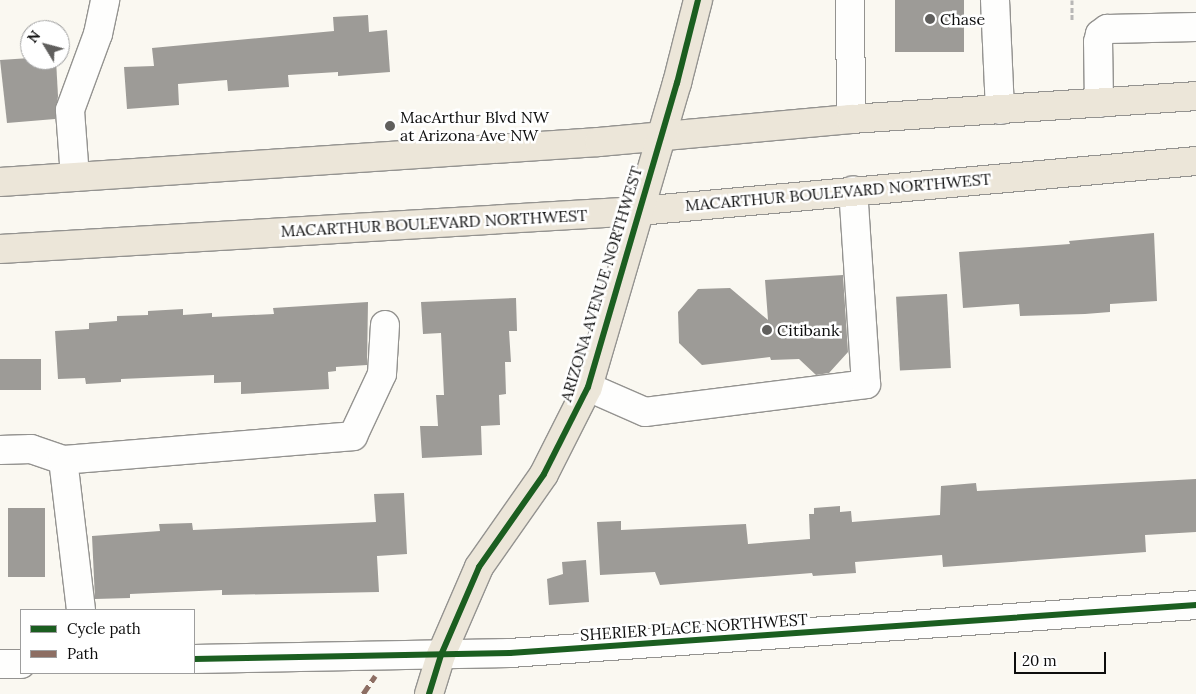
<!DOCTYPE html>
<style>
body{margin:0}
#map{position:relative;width:1196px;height:694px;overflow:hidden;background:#faf8f1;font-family:Lora,serif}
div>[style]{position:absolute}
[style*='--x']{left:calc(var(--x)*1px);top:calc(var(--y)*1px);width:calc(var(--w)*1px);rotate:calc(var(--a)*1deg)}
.building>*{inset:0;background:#9d9b97;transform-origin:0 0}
.path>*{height:3px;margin-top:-1.5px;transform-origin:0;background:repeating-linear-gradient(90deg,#b8b7b6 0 5px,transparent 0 7.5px)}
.roads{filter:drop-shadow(1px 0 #949390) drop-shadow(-1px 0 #949390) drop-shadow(0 1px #949390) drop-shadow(0 -1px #949390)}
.minor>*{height:28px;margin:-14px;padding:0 14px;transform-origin:14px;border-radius:14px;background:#fefefd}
.major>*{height:28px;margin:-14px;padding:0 14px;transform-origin:14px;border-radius:14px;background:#ece6d9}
.quiet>*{height:5px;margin-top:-2.5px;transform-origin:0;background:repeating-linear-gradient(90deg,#8d6e63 0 10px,transparent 0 15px)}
.cycleway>*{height:6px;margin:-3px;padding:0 3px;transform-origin:3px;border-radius:3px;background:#1b5e20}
.dots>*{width:14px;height:14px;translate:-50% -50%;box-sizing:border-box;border:2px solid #fff;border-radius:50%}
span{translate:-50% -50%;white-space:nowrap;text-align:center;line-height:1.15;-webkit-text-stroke:5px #fff;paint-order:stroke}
.poi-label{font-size:16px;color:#0d0d0d}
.left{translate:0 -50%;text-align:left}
.street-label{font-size:16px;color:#0d0d0d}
.legend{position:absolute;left:20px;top:609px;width:175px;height:65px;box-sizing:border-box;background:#fff;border:1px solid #9e9e9e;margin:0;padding:6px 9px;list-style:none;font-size:15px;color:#0d0d0d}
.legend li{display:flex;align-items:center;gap:10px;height:25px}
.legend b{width:25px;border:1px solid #9e9e9e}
.north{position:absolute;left:20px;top:20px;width:50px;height:50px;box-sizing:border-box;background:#fff;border:1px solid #9e9e9e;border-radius:50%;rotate:307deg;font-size:14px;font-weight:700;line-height:20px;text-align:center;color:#0d0d0d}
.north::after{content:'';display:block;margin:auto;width:18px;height:22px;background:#605f5d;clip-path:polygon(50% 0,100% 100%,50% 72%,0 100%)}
.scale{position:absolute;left:1014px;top:652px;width:92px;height:22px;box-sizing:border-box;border:2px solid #0d0d0d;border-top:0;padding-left:6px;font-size:15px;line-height:18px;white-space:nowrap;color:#0d0d0d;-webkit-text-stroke:4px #fff;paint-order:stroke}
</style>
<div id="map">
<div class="building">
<i style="left:895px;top:0;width:69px;height:52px"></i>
<i style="clip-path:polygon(368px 15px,369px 32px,387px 30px,390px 72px,338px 76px,338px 72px,288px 75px,289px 87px,228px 91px,227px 80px,178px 84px,179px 105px,127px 109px,124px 67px,154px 66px,152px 48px,334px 31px,333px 17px)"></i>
<i style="clip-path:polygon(30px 58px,56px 60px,58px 96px,55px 119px,7px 123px,0 60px)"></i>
<i style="clip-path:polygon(1154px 233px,1157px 301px,1110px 304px,1110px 312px,1085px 314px,1020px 316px,1019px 304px,963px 308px,959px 252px,1070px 244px,1069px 241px)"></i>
<i style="clip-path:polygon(843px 275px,848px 352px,829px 373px,816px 375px,799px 359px,771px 360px,770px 357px,702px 365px,679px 343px,678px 312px,698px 289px,730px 288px,768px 320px,765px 280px)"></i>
<i style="left:947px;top:294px;width:74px;height:51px;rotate:87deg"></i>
<i style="clip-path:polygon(516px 298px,517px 331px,509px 331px,511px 362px,505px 362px,506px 394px,499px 395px,500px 425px,481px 426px,482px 455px,422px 458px,420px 426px,438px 426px,436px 395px,444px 395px,441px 333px,423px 334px,421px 302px)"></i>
<i style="clip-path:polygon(368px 302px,367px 365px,336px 367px,336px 371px,328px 372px,329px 389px,241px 394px,241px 382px,214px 383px,214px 375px,121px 379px,121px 382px,86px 384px,85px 378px,58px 379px,55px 331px,89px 329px,89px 323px,117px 321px,117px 316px,148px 315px,148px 311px,183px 309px,183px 315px,212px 313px,212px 317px,274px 314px,273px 308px)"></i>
<i style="left:41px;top:359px;width:31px;height:41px;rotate:90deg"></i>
<i style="clip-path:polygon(1196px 479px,1196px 532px,1145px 535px,1146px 552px,943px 567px,942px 555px,855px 562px,856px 573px,813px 576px,812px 573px,660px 585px,655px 572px,600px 575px,597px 522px,621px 521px,621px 530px,746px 524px,748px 544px,810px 539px,809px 514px,814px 514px,814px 508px,840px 506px,840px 512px,851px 511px,852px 522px,940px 515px,941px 486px,976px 483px,977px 491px)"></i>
<i style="clip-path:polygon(404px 493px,407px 554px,377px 556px,379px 592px,222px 595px,222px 590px,130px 594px,130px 598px,95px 599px,92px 536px,160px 531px,159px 524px,192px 523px,193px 530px,376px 522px,374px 494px)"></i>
<i style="left:45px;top:508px;width:69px;height:37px;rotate:90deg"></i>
<i style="clip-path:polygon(586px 560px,589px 602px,549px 605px,547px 579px,563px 574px,562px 562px)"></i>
</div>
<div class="path">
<i style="--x:1072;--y:0;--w:22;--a:90"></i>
</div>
<div class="roads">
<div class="minor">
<i style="--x:850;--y:0;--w:119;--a:89.5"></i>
<i style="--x:995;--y:0;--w:110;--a:87.4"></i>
<i style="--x:1099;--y:103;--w:61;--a:-90.9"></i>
<i style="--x:1098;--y:42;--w:8;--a:-76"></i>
<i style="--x:1100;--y:34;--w:9;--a:-36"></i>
<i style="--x:1107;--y:29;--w:89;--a:-1.3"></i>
<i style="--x:75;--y:177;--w:67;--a:-94.3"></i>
<i style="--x:70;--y:110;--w:81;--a:-69.8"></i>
<i style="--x:98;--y:34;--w:35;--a:-78"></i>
<i style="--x:588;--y:387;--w:62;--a:23.7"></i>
<i style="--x:645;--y:412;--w:223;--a:-7.2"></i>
<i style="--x:866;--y:384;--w:194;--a:-93.8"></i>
<i style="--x:0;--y:450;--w:31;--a:-2"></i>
<i style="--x:31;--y:449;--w:34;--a:19"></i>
<i style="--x:81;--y:610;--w:151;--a:-96.8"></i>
<i style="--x:63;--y:460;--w:291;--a:-4.7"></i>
<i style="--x:353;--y:436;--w:68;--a:-64.9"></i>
<i style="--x:382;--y:374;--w:49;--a:-86.5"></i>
<i style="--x:194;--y:659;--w:316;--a:-1.1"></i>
<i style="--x:510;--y:653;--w:688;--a:-4"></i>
<i style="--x:0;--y:664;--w:21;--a:0"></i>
</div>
<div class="major">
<i style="--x:0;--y:182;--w:600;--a:-3.82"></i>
<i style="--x:599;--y:142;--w:253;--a:-5.2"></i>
<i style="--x:851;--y:119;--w:346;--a:-3.8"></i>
<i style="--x:0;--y:249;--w:640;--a:-3.4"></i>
<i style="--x:639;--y:211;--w:559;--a:-5.13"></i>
<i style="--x:429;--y:694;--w:41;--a:-72.9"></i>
<i style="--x:441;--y:655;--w:96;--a:-66.6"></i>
<i style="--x:479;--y:567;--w:113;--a:-55"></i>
<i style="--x:544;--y:474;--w:97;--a:-63.2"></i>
<i style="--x:588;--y:387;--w:317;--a:-73.7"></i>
<i style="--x:677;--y:83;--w:86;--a:-75.8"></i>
</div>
</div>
<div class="quiet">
<i style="--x:363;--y:694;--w:22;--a:-56"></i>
</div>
<div class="cycleway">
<i style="--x:194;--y:659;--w:316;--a:-1.1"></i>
<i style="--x:510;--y:653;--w:688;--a:-4"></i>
<i style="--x:429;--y:694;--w:41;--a:-72.9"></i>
<i style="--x:441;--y:655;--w:96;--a:-66.6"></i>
<i style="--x:479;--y:567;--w:113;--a:-55"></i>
<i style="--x:544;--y:474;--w:97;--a:-63.2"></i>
<i style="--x:588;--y:387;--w:317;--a:-73.7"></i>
<i style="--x:677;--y:83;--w:86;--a:-75.8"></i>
</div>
<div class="dots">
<i style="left:930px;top:19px;background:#605f5d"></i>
<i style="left:390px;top:126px;background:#605f5d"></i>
<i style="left:767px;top:330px;background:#605f5d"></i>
</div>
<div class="poi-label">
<span class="left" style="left:940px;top:19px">Chase</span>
<span class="left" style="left:400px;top:126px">MacArthur Blvd NW<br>at Arizona Ave NW</span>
<span class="left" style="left:777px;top:330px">Citibank</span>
</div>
<div class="street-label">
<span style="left:838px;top:192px;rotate:-5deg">MACARTHUR BOULEVARD NORTHWEST</span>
<span style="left:434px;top:223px;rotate:-3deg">MACARTHUR BOULEVARD NORTHWEST</span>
<span style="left:601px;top:284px;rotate:-73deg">ARIZONA AVENUE NORTHWEST</span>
<span style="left:694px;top:627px;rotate:-4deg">SHERIER PLACE NORTHWEST</span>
</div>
<ul class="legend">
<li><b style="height:6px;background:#1b5e20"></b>Cycle path</li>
<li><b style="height:6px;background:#8d6e63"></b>Path</li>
</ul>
<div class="north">N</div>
<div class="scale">20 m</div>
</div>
